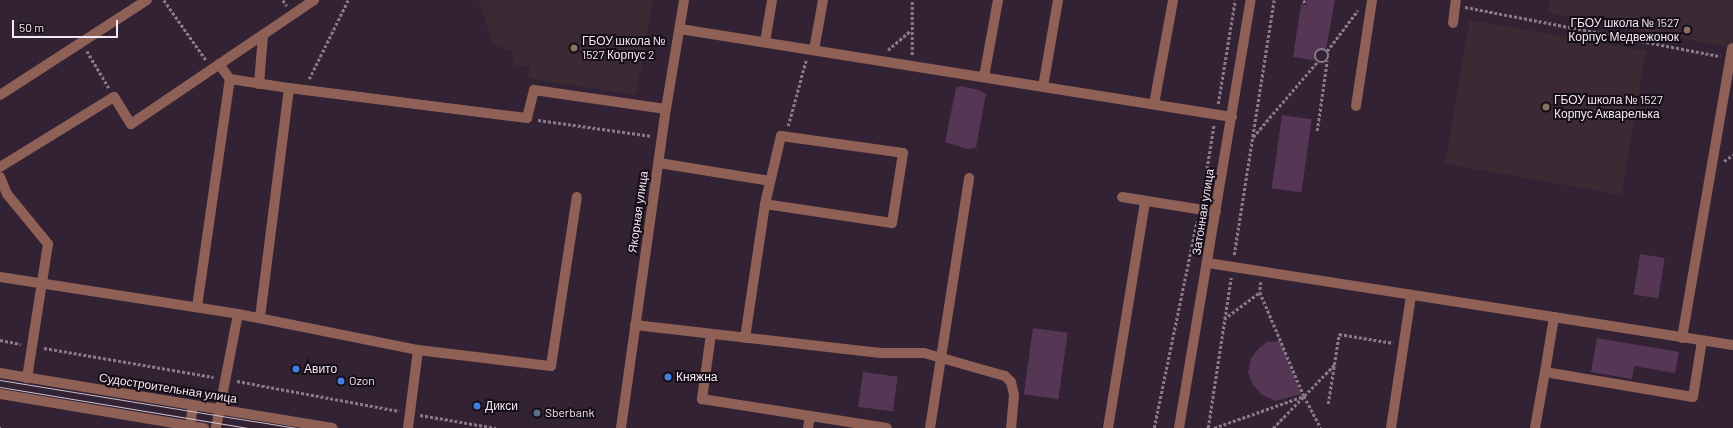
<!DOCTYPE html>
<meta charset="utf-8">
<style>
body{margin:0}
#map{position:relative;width:1733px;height:428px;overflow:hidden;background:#323;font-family:Barlow,sans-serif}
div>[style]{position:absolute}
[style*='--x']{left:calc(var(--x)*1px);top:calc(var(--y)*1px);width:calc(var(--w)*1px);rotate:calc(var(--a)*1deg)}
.education>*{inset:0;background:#3b2a34;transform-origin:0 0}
.green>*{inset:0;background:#553654;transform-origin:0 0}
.path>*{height:2.5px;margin-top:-1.25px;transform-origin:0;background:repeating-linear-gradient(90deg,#897a89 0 3px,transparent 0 5px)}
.path>.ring{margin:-1.25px;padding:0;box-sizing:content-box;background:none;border:2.5px solid #897a89;border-radius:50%}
.minor>*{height:10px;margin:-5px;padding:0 5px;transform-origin:5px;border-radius:5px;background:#8f6056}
.tram>*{height:1px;margin:-0.5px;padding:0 0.5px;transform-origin:0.5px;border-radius:0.5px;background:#ccbecb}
.dots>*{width:11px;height:11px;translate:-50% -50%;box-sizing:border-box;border:2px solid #160e16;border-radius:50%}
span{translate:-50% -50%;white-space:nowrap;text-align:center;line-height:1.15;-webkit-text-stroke:4px #160e16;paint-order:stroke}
.poi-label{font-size:12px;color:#f4e7f3}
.right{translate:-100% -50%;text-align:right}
.left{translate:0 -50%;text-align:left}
.street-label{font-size:12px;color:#f4e7f3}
.scale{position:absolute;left:12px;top:20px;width:106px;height:18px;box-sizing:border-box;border:2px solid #f4e7f3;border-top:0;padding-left:5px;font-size:12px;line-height:14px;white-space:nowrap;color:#f4e7f3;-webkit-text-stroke:3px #160e16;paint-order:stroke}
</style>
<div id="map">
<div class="education">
<i style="clip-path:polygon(478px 0,653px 0,636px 95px,528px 78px,530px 68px,514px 65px,512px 51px,493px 45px)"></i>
<i style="clip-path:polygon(1550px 0,1733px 0,1733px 48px,1548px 13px)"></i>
<i style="left:1470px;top:20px;width:179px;height:146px;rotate:10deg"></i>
</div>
<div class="green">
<i style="clip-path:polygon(1307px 0,1335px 0,1326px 49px,1317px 50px,1315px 55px,1318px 61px,1293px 57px,1301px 4px,1306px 5px)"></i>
<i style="clip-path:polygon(961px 86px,979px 90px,986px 94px,976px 148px,967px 149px,945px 142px,956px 88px)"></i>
<i style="left:1282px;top:115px;width:30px;height:74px;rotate:8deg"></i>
<i style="left:1640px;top:254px;width:25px;height:41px;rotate:9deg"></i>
<i style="left:1033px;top:328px;width:35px;height:67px;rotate:8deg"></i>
<i style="clip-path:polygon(1597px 338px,1679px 352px,1675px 373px,1634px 366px,1632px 379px,1591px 372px)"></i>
<i style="clip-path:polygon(1280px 341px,1301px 394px,1276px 401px,1262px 395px,1253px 385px,1248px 372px,1251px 358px,1259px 348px,1267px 342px)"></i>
<i style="left:863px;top:372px;width:35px;height:35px;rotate:8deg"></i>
</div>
<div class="path">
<i style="--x:164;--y:0;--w:73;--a:55"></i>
<i style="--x:283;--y:0;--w:7;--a:56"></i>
<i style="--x:1304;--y:0;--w:5;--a:68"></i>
<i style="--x:1465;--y:7;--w:260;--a:10.9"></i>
<i class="ring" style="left:1315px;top:49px;width:11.5px;height:11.5px"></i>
<i style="--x:888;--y:50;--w:30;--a:-41"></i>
<i style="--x:87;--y:51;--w:43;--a:59.3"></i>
<i style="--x:1327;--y:51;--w:51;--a:-52.9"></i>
<i style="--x:912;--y:55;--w:55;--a:-90"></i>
<i style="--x:309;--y:79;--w:88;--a:-63.7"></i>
<i style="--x:1218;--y:104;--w:105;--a:-80.7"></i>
<i style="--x:538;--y:120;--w:115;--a:8"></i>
<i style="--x:788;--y:126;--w:68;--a:-74.7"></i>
<i style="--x:1317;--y:131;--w:71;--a:-81.9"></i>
<i style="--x:1253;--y:137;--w:100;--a:-49.5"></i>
<i style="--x:1724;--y:161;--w:11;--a:-34"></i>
<i style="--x:1202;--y:198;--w:75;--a:-80.8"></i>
<i style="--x:1234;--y:255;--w:258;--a:-81.1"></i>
<i style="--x:1261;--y:282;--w:10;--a:96"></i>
<i style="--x:1260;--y:292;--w:113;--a:67.1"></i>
<i style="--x:1304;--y:396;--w:36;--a:62"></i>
<i style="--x:1224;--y:319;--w:45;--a:-36.9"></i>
<i style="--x:0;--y:340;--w:21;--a:11"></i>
<i style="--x:44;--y:348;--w:172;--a:9.7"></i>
<i style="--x:237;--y:381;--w:165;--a:10.5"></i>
<i style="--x:1328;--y:404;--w:71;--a:-81.1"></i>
<i style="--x:1339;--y:334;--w:55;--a:9.5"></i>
<i style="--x:420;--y:415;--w:77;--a:9.7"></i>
<i style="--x:0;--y:428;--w:1;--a:0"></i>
<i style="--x:1154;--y:428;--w:211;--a:-78.3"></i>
<i style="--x:1208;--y:428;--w:152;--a:-81.3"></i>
<i style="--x:1214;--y:428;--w:96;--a:-19.6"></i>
<i style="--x:1273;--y:428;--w:88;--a:-45.9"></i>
</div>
<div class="minor">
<i style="--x:1453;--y:23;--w:23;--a:-83"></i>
<i style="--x:680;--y:29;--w:559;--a:9.06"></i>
<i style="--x:765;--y:42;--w:43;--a:-80.5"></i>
<i style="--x:814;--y:50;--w:51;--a:-79.8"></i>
<i style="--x:219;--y:64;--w:19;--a:54"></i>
<i style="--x:230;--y:79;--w:60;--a:8.7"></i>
<i style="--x:289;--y:88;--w:232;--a:97.2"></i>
<i style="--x:984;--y:77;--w:78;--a:-79.7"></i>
<i style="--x:259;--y:84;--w:49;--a:-85.3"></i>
<i style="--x:1043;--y:87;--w:88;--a:-80.2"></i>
<i style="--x:289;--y:88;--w:240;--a:7.2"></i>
<i style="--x:527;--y:118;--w:29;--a:-76"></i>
<i style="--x:534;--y:90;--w:133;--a:8.2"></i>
<i style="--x:0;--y:95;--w:175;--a:-32.9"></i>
<i style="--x:1154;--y:104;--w:106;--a:-79.6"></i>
<i style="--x:1356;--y:106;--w:107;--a:-81.4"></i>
<i style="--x:659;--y:163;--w:112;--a:9.2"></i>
<i style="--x:0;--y:167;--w:134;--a:-31.6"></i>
<i style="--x:114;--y:97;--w:32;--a:58"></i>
<i style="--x:131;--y:124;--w:221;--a:-34.1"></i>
<i style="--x:0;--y:177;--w:18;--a:68"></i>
<i style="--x:7;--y:194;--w:65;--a:50.6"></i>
<i style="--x:48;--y:244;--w:136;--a:98.9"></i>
<i style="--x:1122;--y:197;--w:95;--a:9.1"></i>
<i style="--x:1208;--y:263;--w:531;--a:8.88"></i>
<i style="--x:0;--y:277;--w:241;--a:8.8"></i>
<i style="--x:197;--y:307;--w:230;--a:-81.8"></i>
<i style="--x:1554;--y:317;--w:56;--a:99.3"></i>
<i style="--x:1545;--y:372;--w:150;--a:9.6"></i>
<i style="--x:1693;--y:397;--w:57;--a:-80.9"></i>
<i style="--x:635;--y:325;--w:247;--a:6.5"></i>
<i style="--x:880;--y:353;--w:44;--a:0"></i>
<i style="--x:924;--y:353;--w:84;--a:15.9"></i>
<i style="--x:1005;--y:376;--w:8;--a:45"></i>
<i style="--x:1011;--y:382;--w:13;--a:77"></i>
<i style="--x:1014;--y:395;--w:33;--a:95"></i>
<i style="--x:711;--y:334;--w:66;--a:97.9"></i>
<i style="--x:702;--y:399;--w:187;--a:8.9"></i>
<i style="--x:745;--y:338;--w:135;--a:-81.5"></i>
<i style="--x:765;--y:204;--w:70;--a:-76.8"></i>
<i style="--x:781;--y:136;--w:123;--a:7.9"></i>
<i style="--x:903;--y:153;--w:71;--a:98.9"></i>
<i style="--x:892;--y:223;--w:128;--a:-171.5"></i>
<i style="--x:1682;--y:338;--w:294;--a:-80.2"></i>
<i style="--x:418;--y:350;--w:134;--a:6.9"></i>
<i style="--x:551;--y:366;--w:171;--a:-81.3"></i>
<i style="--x:0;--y:373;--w:337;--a:9.4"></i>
<i style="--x:0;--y:394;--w:207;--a:9.5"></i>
<i style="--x:190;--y:428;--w:23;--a:-83"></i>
<i style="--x:216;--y:428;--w:116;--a:-79.1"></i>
<i style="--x:238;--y:314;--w:184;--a:11.3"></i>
<i style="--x:418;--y:350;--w:79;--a:97.3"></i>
<i style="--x:621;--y:428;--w:322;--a:-82"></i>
<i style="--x:666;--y:109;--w:110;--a:-80.6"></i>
<i style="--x:808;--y:428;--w:12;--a:-81"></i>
<i style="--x:930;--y:428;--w:253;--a:-81.1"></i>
<i style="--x:1108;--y:428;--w:230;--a:-80.7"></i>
<i style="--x:1179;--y:428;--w:434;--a:-80.5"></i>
<i style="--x:1391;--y:428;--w:134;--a:-81.4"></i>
<i style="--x:1535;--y:428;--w:57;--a:-79.9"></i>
</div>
<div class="tram">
<i style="--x:0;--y:380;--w:301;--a:9.2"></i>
<i style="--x:0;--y:387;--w:250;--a:9.4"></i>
</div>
<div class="dots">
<i style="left:1687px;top:30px;background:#8d6e63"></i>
<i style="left:574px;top:48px;background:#8d6e63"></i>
<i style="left:1546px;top:107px;background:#8d6e63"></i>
<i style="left:296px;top:369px;background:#3f7fe0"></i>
<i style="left:668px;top:377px;background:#3f7fe0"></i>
<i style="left:341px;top:381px;background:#3f7fe0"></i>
<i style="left:477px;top:406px;background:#3f7fe0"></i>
<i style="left:537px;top:413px;background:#5c6f8a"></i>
</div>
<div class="poi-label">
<span class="right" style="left:1679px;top:30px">ГБОУ школа № 1527<br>Корпус Медвежонок</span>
<span class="left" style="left:582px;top:48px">ГБОУ школа №<br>1527 Корпус 2</span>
<span class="left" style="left:1554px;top:107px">ГБОУ школа № 1527<br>Корпус Акварелька</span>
<span class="left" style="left:304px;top:369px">Авито</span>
<span class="left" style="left:676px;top:377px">Княжна</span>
<span class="left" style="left:349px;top:381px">Ozon</span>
<span class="left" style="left:485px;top:406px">Дикси</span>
<span class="left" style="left:545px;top:413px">Sberbank</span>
</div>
<div class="street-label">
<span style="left:638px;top:212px;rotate:-82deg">Якорная улица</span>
<span style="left:1203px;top:212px;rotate:-81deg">Затонная улица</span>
<span style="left:168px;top:388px;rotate:9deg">Судостроительная улица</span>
</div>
<div class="scale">50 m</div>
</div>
